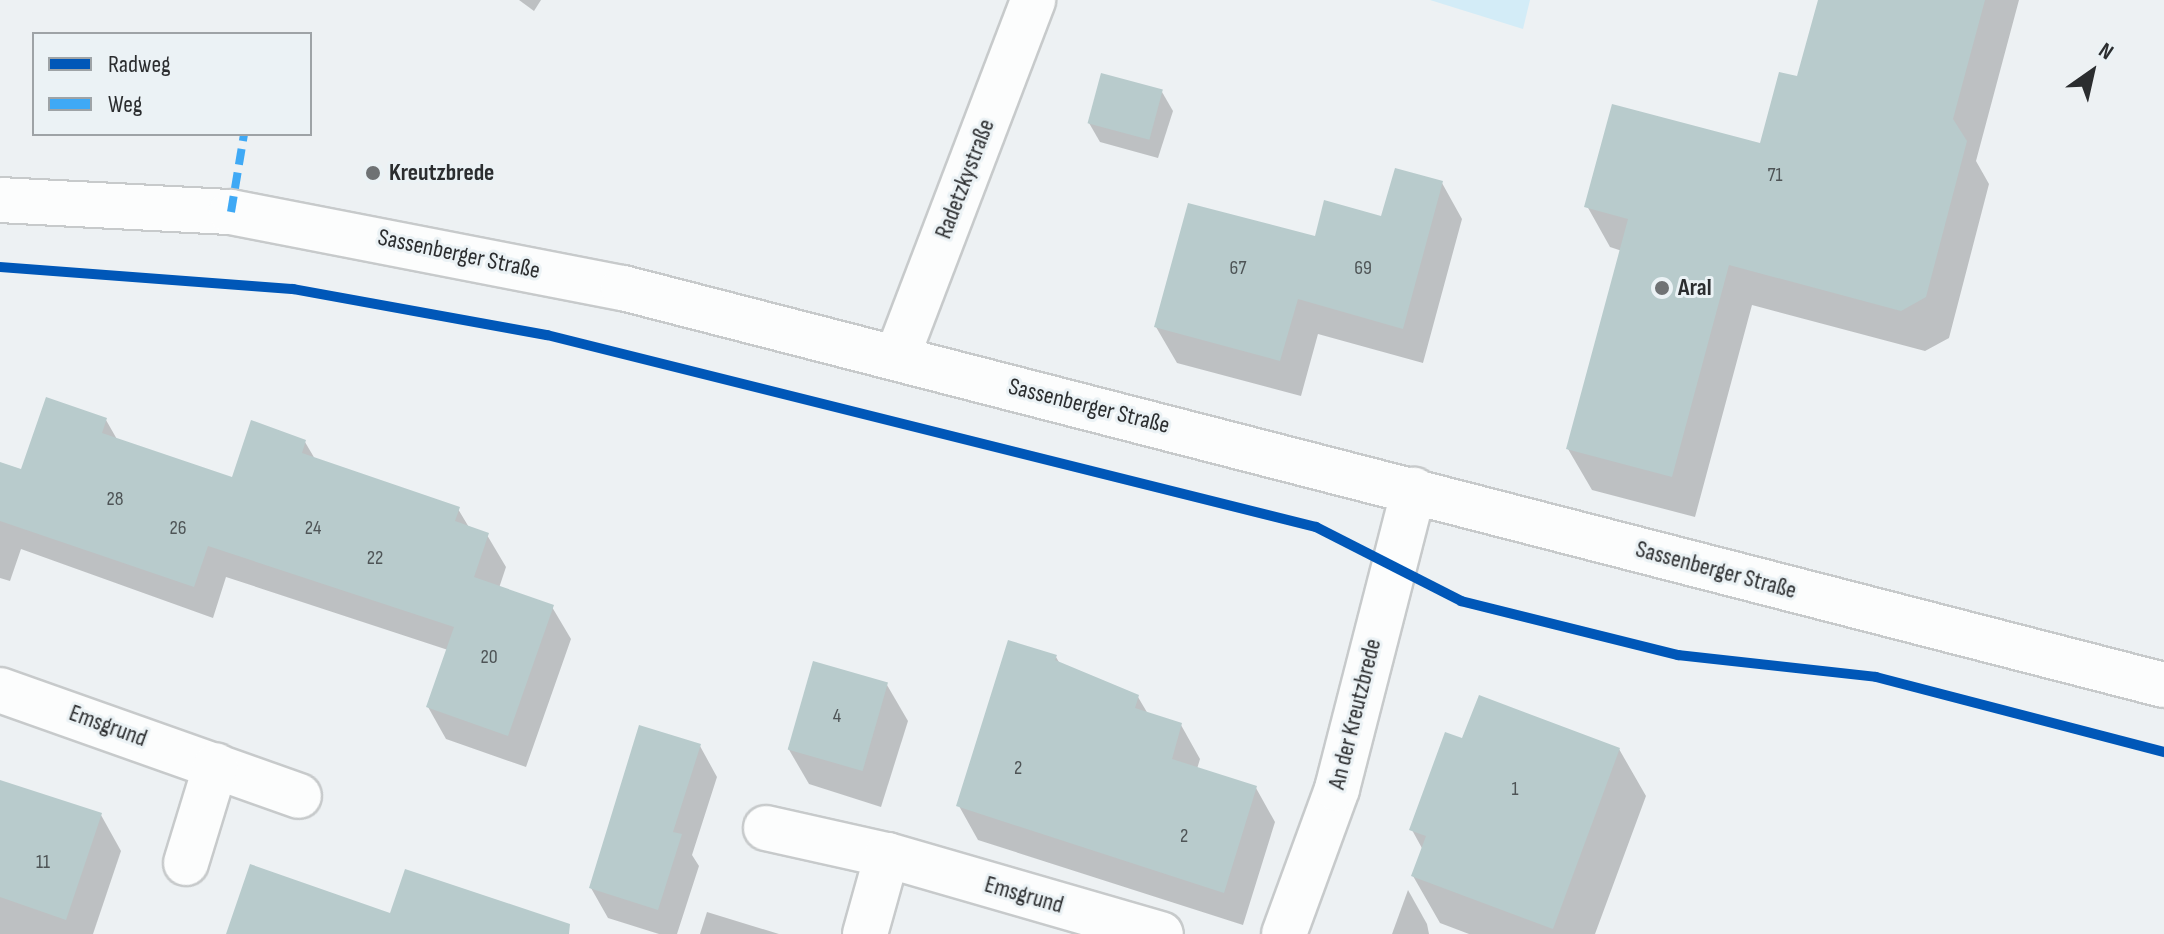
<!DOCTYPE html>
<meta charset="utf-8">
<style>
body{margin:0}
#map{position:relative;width:2164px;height:934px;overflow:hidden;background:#edf1f3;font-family:"Sofia Sans Condensed",sans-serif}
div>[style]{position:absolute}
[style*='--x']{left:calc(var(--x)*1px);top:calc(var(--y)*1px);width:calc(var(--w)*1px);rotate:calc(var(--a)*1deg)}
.green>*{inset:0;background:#d3ecf7}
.shadow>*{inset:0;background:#0003}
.building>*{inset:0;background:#b8cbcc;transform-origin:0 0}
.roads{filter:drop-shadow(2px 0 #c7cacb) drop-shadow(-2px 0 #c7cacb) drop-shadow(0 2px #c7cacb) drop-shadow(0 -2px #c7cacb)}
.street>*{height:44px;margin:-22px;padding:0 22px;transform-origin:22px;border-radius:22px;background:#fcfdfd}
.secondary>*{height:44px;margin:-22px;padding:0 22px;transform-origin:22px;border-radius:22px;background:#fcfdfd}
.quiet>*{height:8px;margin-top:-4px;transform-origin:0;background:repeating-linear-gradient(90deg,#3fa9f5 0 16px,transparent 0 24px)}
.cycleway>*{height:10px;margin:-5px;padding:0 5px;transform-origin:5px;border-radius:5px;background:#0057b8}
.dots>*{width:22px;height:22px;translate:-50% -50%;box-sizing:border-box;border:4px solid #ebf2f5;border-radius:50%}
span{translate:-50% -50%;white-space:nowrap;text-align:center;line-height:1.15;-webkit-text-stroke:6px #ebf2f5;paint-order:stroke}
.number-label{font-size:20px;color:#4e5456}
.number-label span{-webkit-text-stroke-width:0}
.poi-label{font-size:24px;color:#2b2d2f;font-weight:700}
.left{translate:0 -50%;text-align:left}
.street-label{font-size:24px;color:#2b2d2f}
.legend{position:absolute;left:32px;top:32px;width:280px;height:104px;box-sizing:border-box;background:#ebf2f5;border:2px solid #9ea3a6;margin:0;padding:10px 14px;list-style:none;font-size:24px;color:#2b2d2f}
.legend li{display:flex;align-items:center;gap:16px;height:40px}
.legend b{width:40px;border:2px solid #9ea3a6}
.north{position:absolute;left:2052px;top:32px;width:80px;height:80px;-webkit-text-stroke:6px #ebf2f5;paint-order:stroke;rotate:34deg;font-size:22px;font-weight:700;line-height:32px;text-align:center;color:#2b2d2f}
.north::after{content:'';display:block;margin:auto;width:28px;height:36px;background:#2b2d2f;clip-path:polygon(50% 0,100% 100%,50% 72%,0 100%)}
</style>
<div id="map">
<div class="green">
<i style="clip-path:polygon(1430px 0,1530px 0,1523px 29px)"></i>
</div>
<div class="shadow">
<i style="clip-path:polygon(519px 0,541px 0,534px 11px)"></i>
<i style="clip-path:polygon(1820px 0,2019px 0,1976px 161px,1989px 184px,1949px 338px,1925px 351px,1752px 305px,1695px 517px,1592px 490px,1568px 449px,1622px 251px,1610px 247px,1587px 206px,1761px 145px,1799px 79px)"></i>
<i style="clip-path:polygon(1162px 92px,1173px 111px,1158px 158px,1100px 142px,1089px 123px)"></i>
<i style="clip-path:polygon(1442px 183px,1462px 219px,1423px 363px,1318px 334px,1301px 396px,1177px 363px,1156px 327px,1316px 238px,1383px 218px)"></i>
<i style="clip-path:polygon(106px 420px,118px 441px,234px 480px,305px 442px,315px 459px,458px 509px,470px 529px,487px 535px,506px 567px,499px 588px,552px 607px,571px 639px,526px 767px,446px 739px,428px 707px,448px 650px,226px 577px,213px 618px,21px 549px,10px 581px,0 578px,0 476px,13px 501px)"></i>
<i style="clip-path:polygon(1056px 657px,1060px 664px,1138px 697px,1148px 714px,1181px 725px,1200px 759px,1197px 769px,1256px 788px,1275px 822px,1243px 925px,978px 840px,959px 806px)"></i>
<i style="clip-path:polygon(887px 685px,908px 721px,881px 807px,809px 784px,788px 748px)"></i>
<i style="clip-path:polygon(700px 746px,717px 777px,692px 855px,699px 866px,677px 934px,659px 934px,608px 918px,591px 888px)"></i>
<i style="clip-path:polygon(1619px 749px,1646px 796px,1595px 934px,1469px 934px,1440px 923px,1413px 876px,1423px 850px,1412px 830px)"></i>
<i style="clip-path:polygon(0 783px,101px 815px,121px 851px,93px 934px,0 934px)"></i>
<i style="clip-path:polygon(1408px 890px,1427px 924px,1429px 934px,1392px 934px)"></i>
<i style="clip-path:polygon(707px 912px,779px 934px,700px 934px)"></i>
</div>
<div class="building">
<i style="clip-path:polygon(1818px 0,1985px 0,1953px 119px,1967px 141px,1926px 297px,1901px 311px,1729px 265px,1672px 477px,1566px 449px,1628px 219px,1584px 207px,1612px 104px,1760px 143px,1779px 72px,1797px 76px)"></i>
<i style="left:1101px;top:73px;width:64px;height:52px;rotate:15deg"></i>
<i style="clip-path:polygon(1395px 168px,1443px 181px,1403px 329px,1298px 299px,1280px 361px,1154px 327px,1188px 203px,1315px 236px,1324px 200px,1381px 216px)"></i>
<i style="clip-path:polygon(46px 397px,107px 418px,102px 433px,232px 477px,251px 420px,306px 440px,302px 453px,460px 507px,455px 521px,489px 533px,474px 577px,554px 605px,508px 736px,426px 707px,454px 627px,208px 546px,194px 587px,0 521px,0 462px,21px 469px)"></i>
<i style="clip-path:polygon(1008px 640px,1057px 655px,1055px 660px,1139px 695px,1135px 708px,1182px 723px,1172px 759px,1257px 786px,1224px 893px,956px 806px)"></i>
<i style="left:813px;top:661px;width:78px;height:92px;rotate:16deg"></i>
<i style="clip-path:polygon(1479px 695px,1620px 748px,1553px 929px,1411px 876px,1426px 836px,1409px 830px,1445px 732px,1462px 738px)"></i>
<i style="clip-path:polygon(639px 725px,701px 744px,673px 832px,682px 834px,658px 910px,589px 888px)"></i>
<i style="clip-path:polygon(0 780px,102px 813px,66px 920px,0 897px)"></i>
<i style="clip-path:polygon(250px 864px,390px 913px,405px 869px,570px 924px,569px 934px,226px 934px)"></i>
</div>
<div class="roads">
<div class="street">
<i style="--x:897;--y:357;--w:382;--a:-69.1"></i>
<i style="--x:0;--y:690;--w:317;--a:19.5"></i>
<i style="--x:766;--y:828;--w:124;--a:12.6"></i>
<i style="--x:887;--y:855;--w:285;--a:16.1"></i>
<i style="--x:186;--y:863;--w:102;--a:-73"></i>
<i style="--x:865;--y:934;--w:82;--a:-74.4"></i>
<i style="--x:1284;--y:934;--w:154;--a:-69.9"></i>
<i style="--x:1337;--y:789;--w:309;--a:-75.6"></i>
</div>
<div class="secondary">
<i style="--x:0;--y:200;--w:231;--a:3"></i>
<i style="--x:231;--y:212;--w:399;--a:11"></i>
<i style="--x:623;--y:288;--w:1591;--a:14.45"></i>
</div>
</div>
<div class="quiet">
<i style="--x:231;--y:212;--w:79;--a:-80.5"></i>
</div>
<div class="cycleway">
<i style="--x:0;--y:267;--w:294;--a:4.3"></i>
<i style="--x:293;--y:289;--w:258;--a:10.3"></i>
<i style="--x:547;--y:335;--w:793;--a:14.02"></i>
<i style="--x:1316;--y:527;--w:163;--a:27"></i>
<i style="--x:1461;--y:601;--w:224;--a:14"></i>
<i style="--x:1678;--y:655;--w:199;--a:6.3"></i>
<i style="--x:1876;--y:677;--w:298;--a:14.6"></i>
</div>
<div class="dots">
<i style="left:373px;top:173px;background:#6f7274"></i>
<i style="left:1662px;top:288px;background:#6f7274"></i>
</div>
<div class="number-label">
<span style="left:1775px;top:175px">71</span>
<span style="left:1238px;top:268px">67</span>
<span style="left:1363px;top:268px">69</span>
<span style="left:115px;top:499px">28</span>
<span style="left:178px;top:528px">26</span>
<span style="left:313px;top:528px">24</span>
<span style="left:375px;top:558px">22</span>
<span style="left:489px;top:657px">20</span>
<span style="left:837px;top:716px">4</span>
<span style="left:1018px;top:768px">2</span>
<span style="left:1515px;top:789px">1</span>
<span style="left:1184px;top:836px">2</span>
<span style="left:43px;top:862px">11</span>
</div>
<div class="poi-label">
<span class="left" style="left:389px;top:173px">Kreutzbrede</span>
<span class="left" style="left:1678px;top:288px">Aral</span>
</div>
<div class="street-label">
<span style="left:965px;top:179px;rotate:-69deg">Radetzkystraße</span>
<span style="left:459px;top:254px;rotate:12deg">Sassenberger Straße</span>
<span style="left:1089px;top:406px;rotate:14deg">Sassenberger Straße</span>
<span style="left:1716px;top:570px;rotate:15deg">Sassenberger Straße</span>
<span style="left:1355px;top:714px;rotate:-76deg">An der Kreutzbrede</span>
<span style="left:108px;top:726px;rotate:20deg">Emsgrund</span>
<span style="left:1024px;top:895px;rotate:16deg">Emsgrund</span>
</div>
<ul class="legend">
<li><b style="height:10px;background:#0057b8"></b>Radweg</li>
<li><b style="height:10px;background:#3fa9f5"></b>Weg</li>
</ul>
<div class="north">N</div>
</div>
